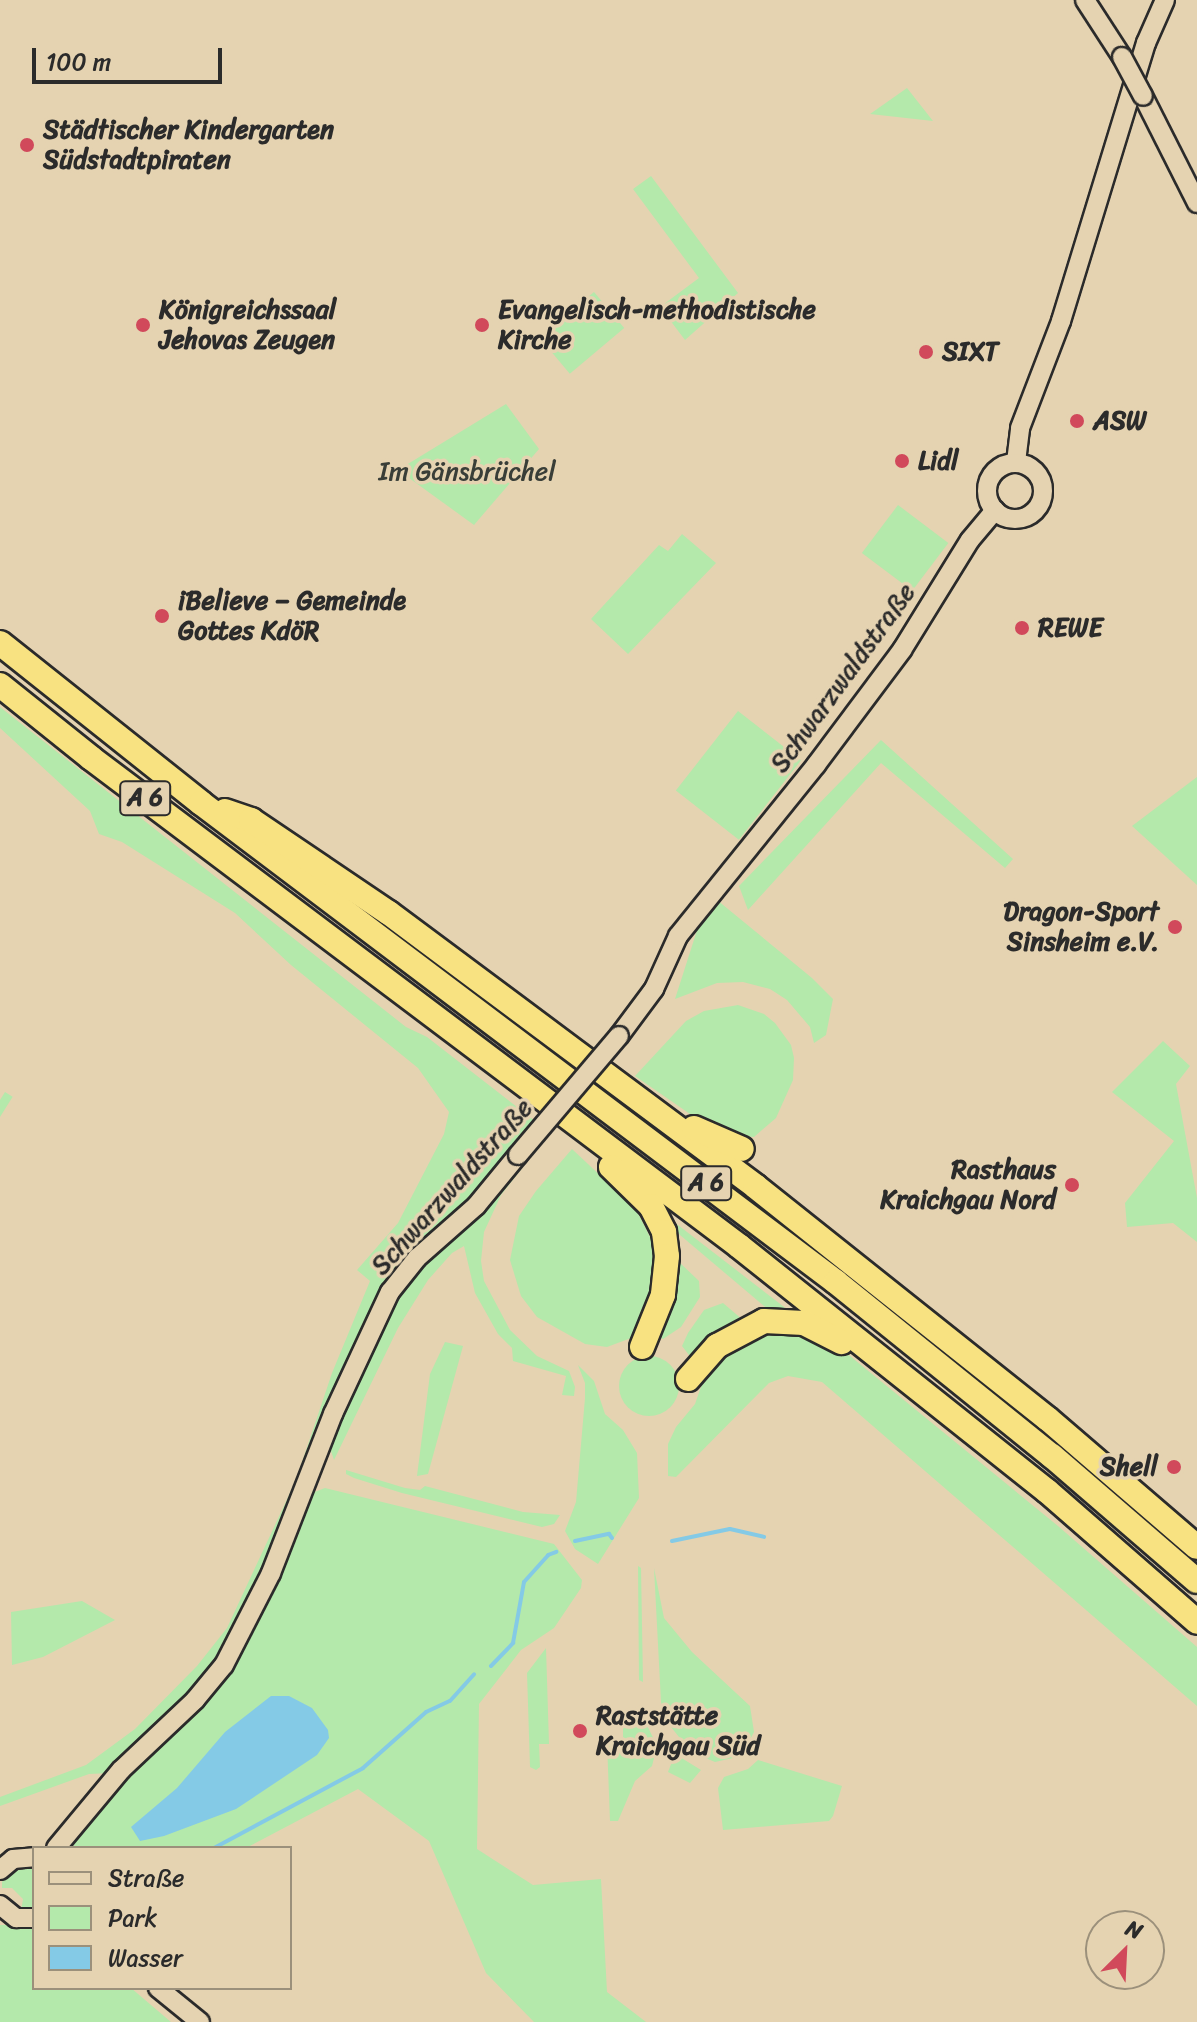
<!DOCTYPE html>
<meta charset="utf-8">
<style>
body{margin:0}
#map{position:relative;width:1197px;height:2022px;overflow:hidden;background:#e5d3b1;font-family:Sriracha,sans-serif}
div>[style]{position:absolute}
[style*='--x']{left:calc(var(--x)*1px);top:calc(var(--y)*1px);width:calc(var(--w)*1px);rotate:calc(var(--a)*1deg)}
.green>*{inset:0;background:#b4e9ab;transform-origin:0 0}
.round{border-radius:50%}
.water>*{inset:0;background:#84cae6}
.stream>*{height:4px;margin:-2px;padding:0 2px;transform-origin:2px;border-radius:2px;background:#84cae6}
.roads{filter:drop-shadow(2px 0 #2b2b2b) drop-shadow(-2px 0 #2b2b2b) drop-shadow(0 2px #2b2b2b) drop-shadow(0 -2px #2b2b2b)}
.secondary>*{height:18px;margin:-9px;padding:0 9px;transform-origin:9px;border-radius:9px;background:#e5d3b1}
.secondary>.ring{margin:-9px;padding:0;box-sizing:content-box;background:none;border:18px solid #e5d3b1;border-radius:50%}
.highway>*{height:24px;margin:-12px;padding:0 12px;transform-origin:12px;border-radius:12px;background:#f8e281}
.bridges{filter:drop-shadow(2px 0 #2b2b2b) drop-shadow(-2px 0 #2b2b2b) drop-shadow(0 2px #2b2b2b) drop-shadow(0 -2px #2b2b2b)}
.secondary-bridge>*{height:18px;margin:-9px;padding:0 9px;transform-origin:9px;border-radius:9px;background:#e5d3b1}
.dots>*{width:22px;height:22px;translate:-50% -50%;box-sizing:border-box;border:4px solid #e5d3b1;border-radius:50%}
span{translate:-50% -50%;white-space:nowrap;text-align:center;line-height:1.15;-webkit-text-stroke:7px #e5d3b1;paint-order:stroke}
.shield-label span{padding:2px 6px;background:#e5d3b1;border:2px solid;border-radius:6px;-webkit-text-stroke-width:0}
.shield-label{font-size:24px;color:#2b2b2b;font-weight:700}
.poi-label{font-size:26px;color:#2b2b2b;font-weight:700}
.left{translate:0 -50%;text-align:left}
.right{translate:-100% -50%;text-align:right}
.park-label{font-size:26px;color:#393e38}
.street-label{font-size:26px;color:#2b2b2b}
.legend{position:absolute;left:32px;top:1846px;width:260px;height:144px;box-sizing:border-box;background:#e5d3b1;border:2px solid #9b907b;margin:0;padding:10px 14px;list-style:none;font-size:24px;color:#2b2b2b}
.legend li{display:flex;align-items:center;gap:16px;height:40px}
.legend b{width:40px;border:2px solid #9b907b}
.north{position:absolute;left:1085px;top:1910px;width:80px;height:80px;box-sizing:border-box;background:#e5d3b1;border:2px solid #9b907b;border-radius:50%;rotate:24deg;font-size:22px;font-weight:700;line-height:32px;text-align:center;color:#2b2b2b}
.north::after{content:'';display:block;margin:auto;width:28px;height:36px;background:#d1495b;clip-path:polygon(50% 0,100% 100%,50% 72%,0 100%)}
.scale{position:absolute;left:32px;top:48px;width:190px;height:36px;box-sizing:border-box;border:4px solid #2b2b2b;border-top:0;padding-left:10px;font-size:24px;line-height:28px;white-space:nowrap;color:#2b2b2b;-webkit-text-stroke:6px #e5d3b1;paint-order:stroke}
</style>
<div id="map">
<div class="green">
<i style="clip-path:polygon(907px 88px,933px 121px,870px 114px)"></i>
<i style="clip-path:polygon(651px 176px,738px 293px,685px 340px,660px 307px,699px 278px,633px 189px)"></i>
<i style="left:594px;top:292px;width:47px;height:71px;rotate:50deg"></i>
<i style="clip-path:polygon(506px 404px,539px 449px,474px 525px,398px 470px)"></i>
<i style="left:898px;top:505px;width:63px;height:60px;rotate:37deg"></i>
<i style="clip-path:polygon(682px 534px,716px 563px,628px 654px,591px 619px,659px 545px,668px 551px)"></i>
<i style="clip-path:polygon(0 707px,406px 1027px,427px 1037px,535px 1121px,456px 1213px,397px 1268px,385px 1288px,267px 1571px,208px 1677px,111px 1773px,89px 1774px,0 1806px,0 1797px,86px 1765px,135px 1729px,197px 1666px,227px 1628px,296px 1480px,332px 1373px,370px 1281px,357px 1270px,398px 1223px,444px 1134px,449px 1112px,418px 1068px,291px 965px,235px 913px,122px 842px,99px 834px,90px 811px,0 728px)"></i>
<i style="left:738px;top:711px;width:80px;height:101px;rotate:38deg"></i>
<i style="clip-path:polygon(881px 740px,1013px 859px,1005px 868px,881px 763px,748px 910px,739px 886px)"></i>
<i style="clip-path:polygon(1197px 777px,1197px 885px,1132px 826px)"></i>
<i style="clip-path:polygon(717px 900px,812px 978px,833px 999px,826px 1035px,814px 1043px,810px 1027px,787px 1000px,770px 989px,743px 982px,717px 983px,675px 999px,700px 921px)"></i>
<i style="clip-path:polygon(738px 1005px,764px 1014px,775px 1023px,791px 1045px,794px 1058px,793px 1080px,776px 1118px,754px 1137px,728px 1135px,703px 1123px,635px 1076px,686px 1021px,704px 1011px)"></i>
<i style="clip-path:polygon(1163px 1041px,1190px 1066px,1176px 1084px,1197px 1198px,1197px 1242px,1173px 1223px,1127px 1227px,1125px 1203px,1174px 1141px,1112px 1092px)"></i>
<i style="left:5px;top:1092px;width:9px;height:340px;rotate:32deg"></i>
<i style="clip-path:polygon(572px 1149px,636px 1209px,654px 1245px,656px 1271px,644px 1327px,631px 1338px,607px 1347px,585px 1344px,537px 1317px,521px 1296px,510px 1260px,519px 1216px,536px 1191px)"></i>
<i style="clip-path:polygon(521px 1163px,523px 1167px,501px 1195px,484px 1232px,481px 1261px,484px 1281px,510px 1330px,537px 1356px,569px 1371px,575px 1387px,574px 1396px,562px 1395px,566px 1376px,513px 1361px,512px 1348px,498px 1334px,475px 1293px,464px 1246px,452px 1253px,428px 1280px,398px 1328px,334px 1460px,329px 1445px,397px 1295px,419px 1268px,475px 1219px)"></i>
<i style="clip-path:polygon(665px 1215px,788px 1310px,771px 1311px,764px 1306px,680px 1235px)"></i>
<i style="clip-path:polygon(678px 1261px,699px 1281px,700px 1297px,681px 1327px,663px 1339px,659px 1337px)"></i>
<i style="clip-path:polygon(723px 1303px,743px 1320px,692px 1359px,682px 1346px,688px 1333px,704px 1310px)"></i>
<i style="clip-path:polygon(776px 1327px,826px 1342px,850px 1356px,1058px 1526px,1197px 1647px,1197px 1706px,822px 1382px,788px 1376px,769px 1383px,676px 1477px,668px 1476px,668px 1444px,676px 1427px,695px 1404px,710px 1361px)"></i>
<i style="clip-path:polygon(445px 1342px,463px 1346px,428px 1474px,417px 1476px,430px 1374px)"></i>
<i class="round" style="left:619px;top:1356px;width:60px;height:60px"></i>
<i style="clip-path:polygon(578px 1365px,594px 1381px,605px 1414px,623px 1430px,637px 1453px,639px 1498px,598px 1564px,575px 1549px,565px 1531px,576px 1502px,585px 1398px,585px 1383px)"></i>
<i style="clip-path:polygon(346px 1470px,405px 1488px,420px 1490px,425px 1486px,523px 1512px,560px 1515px,554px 1524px,542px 1527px,402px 1493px,354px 1478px,346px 1474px)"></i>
<i style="clip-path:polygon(325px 1488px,554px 1544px,582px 1580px,581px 1588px,554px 1628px,521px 1650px,479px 1704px,477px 1849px,533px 1885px,601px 1879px,607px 1992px,646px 2022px,534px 2022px,486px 1973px,429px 1841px,358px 1789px,246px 1848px,72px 1848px,101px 1801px,243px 1647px,274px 1589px,307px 1499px,312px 1493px)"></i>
<i style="clip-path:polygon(638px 1566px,641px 1568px,643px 1682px,639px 1680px)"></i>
<i style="clip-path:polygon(654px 1568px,664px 1618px,692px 1652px,750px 1706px,754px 1732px,746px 1748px,733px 1758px,715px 1762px,691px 1752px,667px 1722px,661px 1702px)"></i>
<i style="clip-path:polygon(82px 1601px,115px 1620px,43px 1657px,12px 1665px,11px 1612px)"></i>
<i style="clip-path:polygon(546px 1648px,549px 1744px,539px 1744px,540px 1767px,536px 1770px,530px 1767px,527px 1673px)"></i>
<i style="clip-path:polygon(623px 1714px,645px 1721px,657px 1746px,652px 1766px,635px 1781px,618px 1821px,610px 1821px,607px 1742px,623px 1741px)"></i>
<i style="clip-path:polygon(675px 1754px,701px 1770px,690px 1783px,668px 1772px)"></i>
<i style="clip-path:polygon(758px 1760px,842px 1786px,833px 1816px,829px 1821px,723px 1830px,718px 1788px,724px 1777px,748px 1769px)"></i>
<i style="clip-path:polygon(34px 1863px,34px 1910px,21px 1911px,23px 1899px,12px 1888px,2px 1888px,2px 1882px,12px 1867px)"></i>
<i style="clip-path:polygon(0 1925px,34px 1925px,34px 1988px,131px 1988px,171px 2022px,0 2022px)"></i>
</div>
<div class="water">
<i style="clip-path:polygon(271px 1696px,289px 1696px,312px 1708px,328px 1730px,329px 1738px,317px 1755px,236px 1809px,164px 1836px,140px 1841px,131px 1827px,177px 1788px,225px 1732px)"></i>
</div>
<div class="stream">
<i style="--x:575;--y:1541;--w:35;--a:-12"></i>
<i style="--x:609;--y:1534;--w:5;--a:53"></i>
<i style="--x:672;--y:1541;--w:59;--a:-11.7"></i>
<i style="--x:730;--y:1529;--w:35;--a:13"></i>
<i style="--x:491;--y:1666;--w:32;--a:-46"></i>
<i style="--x:513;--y:1643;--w:62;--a:-79.8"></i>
<i style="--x:524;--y:1582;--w:36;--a:-48"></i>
<i style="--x:548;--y:1555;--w:9;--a:-21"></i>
<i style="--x:214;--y:1848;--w:169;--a:-28.2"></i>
<i style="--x:363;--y:1768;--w:84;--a:-41.6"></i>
<i style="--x:426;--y:1712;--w:26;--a:-25"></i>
<i style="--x:450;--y:1701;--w:36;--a:-48"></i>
</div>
<div class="roads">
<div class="secondary">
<i style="--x:1085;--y:0;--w:68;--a:57"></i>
<i style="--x:1143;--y:96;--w:120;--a:63.2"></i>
<i style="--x:1016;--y:462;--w:34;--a:-83"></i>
<i style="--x:1020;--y:428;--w:115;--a:-69"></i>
<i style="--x:1061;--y:321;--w:291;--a:-73"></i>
<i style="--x:1146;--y:43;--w:47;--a:-66.2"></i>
<i class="ring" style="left:987px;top:463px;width:38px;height:38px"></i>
<i style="--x:619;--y:1036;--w:59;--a:-53.3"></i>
<i style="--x:654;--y:989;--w:58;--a:-65.6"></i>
<i style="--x:678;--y:936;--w:220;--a:-51.1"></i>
<i style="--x:816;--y:765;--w:144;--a:-53.2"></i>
<i style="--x:902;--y:650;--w:129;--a:-58.3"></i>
<i style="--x:970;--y:540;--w:39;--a:-50"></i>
<i style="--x:56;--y:1848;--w:102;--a:-50.2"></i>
<i style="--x:121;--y:1770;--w:102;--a:-43.4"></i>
<i style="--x:195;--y:1700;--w:45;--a:-50.4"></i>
<i style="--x:224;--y:1665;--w:103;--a:-62.9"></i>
<i style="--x:271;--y:1573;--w:171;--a:-68.7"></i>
<i style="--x:333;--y:1414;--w:135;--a:-65"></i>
<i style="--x:390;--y:1292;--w:43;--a:-51.5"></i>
<i style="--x:417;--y:1258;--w:79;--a:-41.4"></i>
<i style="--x:476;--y:1206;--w:66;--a:-50.5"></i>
<i style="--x:0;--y:1870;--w:17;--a:-40"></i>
<i style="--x:13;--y:1859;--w:21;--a:-5"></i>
<i style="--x:0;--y:1905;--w:21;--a:39"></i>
<i style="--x:16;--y:1918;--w:18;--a:0"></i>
<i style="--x:158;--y:1988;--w:54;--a:39"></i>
</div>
<div class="highway">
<i style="--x:0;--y:643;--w:257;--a:38.5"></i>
<i style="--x:201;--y:803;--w:795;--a:37.03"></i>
<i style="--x:836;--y:1282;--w:277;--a:38.9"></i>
<i style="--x:1052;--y:1456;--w:191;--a:40.8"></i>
<i style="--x:0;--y:685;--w:117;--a:38.7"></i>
<i style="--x:91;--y:758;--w:811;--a:36.98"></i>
<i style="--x:739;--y:1246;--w:394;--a:38.5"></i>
<i style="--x:1047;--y:1491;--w:199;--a:41.1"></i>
<i style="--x:225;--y:811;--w:28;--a:19"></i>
<i style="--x:251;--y:820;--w:166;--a:34"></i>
<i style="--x:389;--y:913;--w:457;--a:36.7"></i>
<i style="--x:755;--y:1186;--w:374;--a:38.5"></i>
<i style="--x:1048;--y:1419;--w:196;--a:40.7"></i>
<i style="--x:694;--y:1128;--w:52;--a:23.6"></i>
<i style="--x:611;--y:1167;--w:56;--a:44.3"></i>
<i style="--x:651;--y:1206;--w:29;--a:63"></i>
<i style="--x:664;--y:1232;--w:24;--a:83"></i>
<i style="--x:667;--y:1256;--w:39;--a:96"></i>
<i style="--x:663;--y:1295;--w:56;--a:112"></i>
<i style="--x:688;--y:1379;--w:44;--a:-48.7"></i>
<i style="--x:717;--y:1346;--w:53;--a:-28"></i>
<i style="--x:764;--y:1321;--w:40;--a:2.9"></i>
<i style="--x:804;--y:1323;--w:42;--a:27.2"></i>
</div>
</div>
<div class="bridges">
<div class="secondary-bridge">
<i style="--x:1122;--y:57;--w:44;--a:61.7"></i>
<i style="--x:518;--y:1155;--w:156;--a:-49.7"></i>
</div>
</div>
<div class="dots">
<i style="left:27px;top:145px;background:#d1495b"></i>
<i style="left:143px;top:325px;background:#d1495b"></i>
<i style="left:482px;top:325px;background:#d1495b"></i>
<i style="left:926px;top:352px;background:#d1495b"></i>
<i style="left:1077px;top:421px;background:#d1495b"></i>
<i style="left:902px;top:461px;background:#d1495b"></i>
<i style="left:162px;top:616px;background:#d1495b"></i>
<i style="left:1022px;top:628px;background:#d1495b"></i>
<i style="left:1175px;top:927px;background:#d1495b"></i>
<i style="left:1072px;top:1185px;background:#d1495b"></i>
<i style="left:1174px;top:1467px;background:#d1495b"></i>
<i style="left:580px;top:1731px;background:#d1495b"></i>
</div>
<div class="shield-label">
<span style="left:145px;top:798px">A 6</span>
<span style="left:706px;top:1183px">A 6</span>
</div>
<div class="poi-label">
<span class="left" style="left:43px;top:145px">Städtischer Kindergarten<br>Südstadtpiraten</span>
<span class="left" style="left:159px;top:325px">Königreichssaal<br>Jehovas Zeugen</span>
<span class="left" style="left:498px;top:325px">Evangelisch-methodistische<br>Kirche</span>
<span class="left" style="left:942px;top:352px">SIXT</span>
<span class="left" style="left:1093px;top:421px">ASW</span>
<span class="left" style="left:918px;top:461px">Lidl</span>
<span class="left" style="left:178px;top:616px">iBelieve – Gemeinde<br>Gottes KdöR</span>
<span class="left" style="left:1038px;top:628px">REWE</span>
<span class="right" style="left:1159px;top:927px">Dragon-Sport<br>Sinsheim e.V.</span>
<span class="right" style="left:1056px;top:1185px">Rasthaus<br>Kraichgau Nord</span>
<span class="right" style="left:1158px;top:1467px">Shell</span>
<span class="left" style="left:596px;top:1731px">Raststätte<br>Kraichgau Süd</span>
</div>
<div class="park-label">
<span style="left:467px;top:472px">Im Gänsbrüchel</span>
</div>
<div class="street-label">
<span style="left:843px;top:678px;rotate:-54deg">Schwarzwaldstraße</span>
<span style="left:452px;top:1187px;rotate:-48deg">Schwarzwaldstraße</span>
</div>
<ul class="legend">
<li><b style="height:10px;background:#e5d3b1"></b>Straße</li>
<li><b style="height:22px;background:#b4e9ab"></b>Park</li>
<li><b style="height:22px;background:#84cae6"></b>Wasser</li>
</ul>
<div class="north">N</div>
<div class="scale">100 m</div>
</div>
